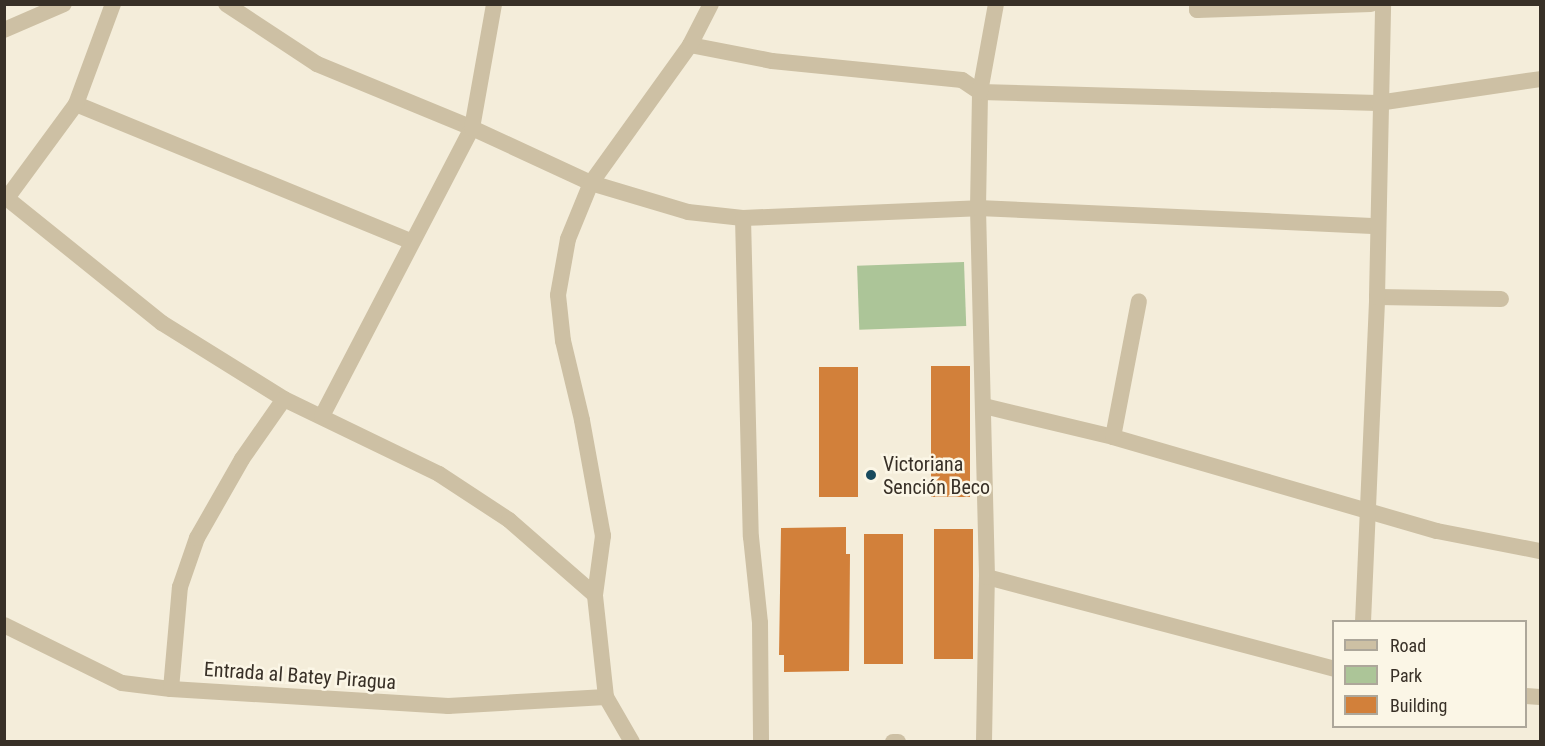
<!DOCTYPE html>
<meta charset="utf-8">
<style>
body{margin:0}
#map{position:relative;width:1545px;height:746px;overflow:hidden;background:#f4edda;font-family:"Roboto Condensed",sans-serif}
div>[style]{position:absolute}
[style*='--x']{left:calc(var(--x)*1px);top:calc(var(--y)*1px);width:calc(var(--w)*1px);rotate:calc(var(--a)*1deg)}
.green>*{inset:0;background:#acc598;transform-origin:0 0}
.building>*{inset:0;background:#d2803a;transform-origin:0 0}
.minor>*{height:16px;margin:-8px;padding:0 8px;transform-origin:8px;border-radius:8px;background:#cdc0a4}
.dots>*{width:16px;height:16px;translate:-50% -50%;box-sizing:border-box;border:3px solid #fbf6e6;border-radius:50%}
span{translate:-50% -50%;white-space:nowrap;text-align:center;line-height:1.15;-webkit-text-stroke:5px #fbf6e6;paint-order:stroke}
.poi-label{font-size:20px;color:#383027}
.left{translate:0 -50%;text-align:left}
.street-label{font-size:20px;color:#383027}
.frame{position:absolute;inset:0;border:6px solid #383027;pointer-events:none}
.legend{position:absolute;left:1332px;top:620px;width:195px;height:108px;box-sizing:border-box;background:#fbf6e6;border:2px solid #ada79a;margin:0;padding:8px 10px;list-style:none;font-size:18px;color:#383027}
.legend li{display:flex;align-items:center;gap:12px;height:30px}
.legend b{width:30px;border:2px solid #ada79a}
</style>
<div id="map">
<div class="green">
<i style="left:964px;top:262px;width:64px;height:107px;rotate:88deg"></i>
</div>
<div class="building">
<i style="left:931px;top:366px;width:39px;height:131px"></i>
<i style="left:819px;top:367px;width:39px;height:130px"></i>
<i style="clip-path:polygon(846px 527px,846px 554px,850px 554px,849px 671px,784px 672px,784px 655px,779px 655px,781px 528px)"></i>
<i style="left:934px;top:529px;width:39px;height:130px"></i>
<i style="left:864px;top:534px;width:39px;height:130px"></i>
</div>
<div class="minor">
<i style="--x:226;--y:4;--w:109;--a:33.4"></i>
<i style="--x:317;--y:64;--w:168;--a:22.4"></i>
<i style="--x:472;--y:128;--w:131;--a:24.8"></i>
<i style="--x:591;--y:183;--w:101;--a:16.6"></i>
<i style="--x:688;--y:212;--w:55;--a:6.2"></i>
<i style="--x:743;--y:218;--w:235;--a:-2.4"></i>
<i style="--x:978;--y:208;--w:400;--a:2.6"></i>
<i style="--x:1197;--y:4;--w:6;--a:90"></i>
<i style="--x:1197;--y:10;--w:174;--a:-2"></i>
<i style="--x:4;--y:30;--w:65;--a:-23.4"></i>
<i style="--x:690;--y:45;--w:84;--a:11"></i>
<i style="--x:772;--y:61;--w:191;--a:5.7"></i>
<i style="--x:962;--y:80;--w:22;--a:34"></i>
<i style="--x:980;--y:92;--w:398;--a:1.6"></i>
<i style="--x:1378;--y:103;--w:164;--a:-8.4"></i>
<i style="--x:76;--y:104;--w:363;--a:22.3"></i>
<i style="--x:4;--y:196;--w:203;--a:38.8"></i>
<i style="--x:162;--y:323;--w:144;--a:31.9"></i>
<i style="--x:284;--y:399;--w:172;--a:25.8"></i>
<i style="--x:439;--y:474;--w:84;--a:33.3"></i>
<i style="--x:509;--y:520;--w:114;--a:41.1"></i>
<i style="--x:7;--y:198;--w:117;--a:-53.7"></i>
<i style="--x:76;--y:104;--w:107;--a:-69.7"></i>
<i style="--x:743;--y:218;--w:319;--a:88.6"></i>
<i style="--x:751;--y:537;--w:86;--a:84"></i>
<i style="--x:760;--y:623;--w:119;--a:89.5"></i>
<i style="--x:1377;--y:297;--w:124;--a:0.9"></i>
<i style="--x:984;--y:406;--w:133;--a:13.5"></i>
<i style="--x:1113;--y:437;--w:337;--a:16.2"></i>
<i style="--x:1437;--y:531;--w:105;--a:11"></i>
<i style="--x:322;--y:416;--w:325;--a:-62.5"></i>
<i style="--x:472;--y:128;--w:126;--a:-79.9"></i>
<i style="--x:1113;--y:437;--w:138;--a:-79.2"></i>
<i style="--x:987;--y:577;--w:359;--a:14.8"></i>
<i style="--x:1363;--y:622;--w:325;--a:-87.5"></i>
<i style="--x:1377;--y:297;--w:293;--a:-88.8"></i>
<i style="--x:4;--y:625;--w:131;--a:26.2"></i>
<i style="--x:122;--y:683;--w:49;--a:7"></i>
<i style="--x:171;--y:689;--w:278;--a:3.5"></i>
<i style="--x:448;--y:706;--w:158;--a:-3.3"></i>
<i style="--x:171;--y:689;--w:102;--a:-85"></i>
<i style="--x:180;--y:587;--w:52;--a:-70.9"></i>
<i style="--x:197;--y:538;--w:91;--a:-60.3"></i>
<i style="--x:242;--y:459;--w:73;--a:-55"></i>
<i style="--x:1526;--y:696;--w:14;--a:4"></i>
<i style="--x:632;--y:742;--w:52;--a:-120"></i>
<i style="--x:606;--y:697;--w:103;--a:-96.2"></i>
<i style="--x:595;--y:595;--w:60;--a:-82.3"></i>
<i style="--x:603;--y:536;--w:118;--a:-100.3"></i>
<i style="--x:582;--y:420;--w:81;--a:-103.5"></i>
<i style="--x:563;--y:341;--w:46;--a:-96.2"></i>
<i style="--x:558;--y:295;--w:57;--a:-79.9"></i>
<i style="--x:568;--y:239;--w:61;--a:-67.7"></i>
<i style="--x:591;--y:183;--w:170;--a:-54.3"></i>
<i style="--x:690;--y:45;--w:46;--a:-62.9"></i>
<i style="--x:893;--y:742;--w:5;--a:0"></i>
<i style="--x:984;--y:742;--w:165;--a:-89"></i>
<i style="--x:987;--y:577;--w:369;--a:-91.4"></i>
<i style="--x:978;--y:208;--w:116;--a:-89"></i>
<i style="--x:980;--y:92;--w:89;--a:-79.7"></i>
</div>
<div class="dots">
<i style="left:871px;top:475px;background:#184a5e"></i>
</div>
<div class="poi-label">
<span class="left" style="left:883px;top:476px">Victoriana<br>Sención Beco</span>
</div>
<div class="street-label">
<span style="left:300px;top:676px;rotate:4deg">Entrada al Batey Piragua</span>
</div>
<div class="frame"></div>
<ul class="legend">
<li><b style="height:8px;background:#cdc0a4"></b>Road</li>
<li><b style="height:16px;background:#acc598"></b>Park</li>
<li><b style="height:16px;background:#d2803a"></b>Building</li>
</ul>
</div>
